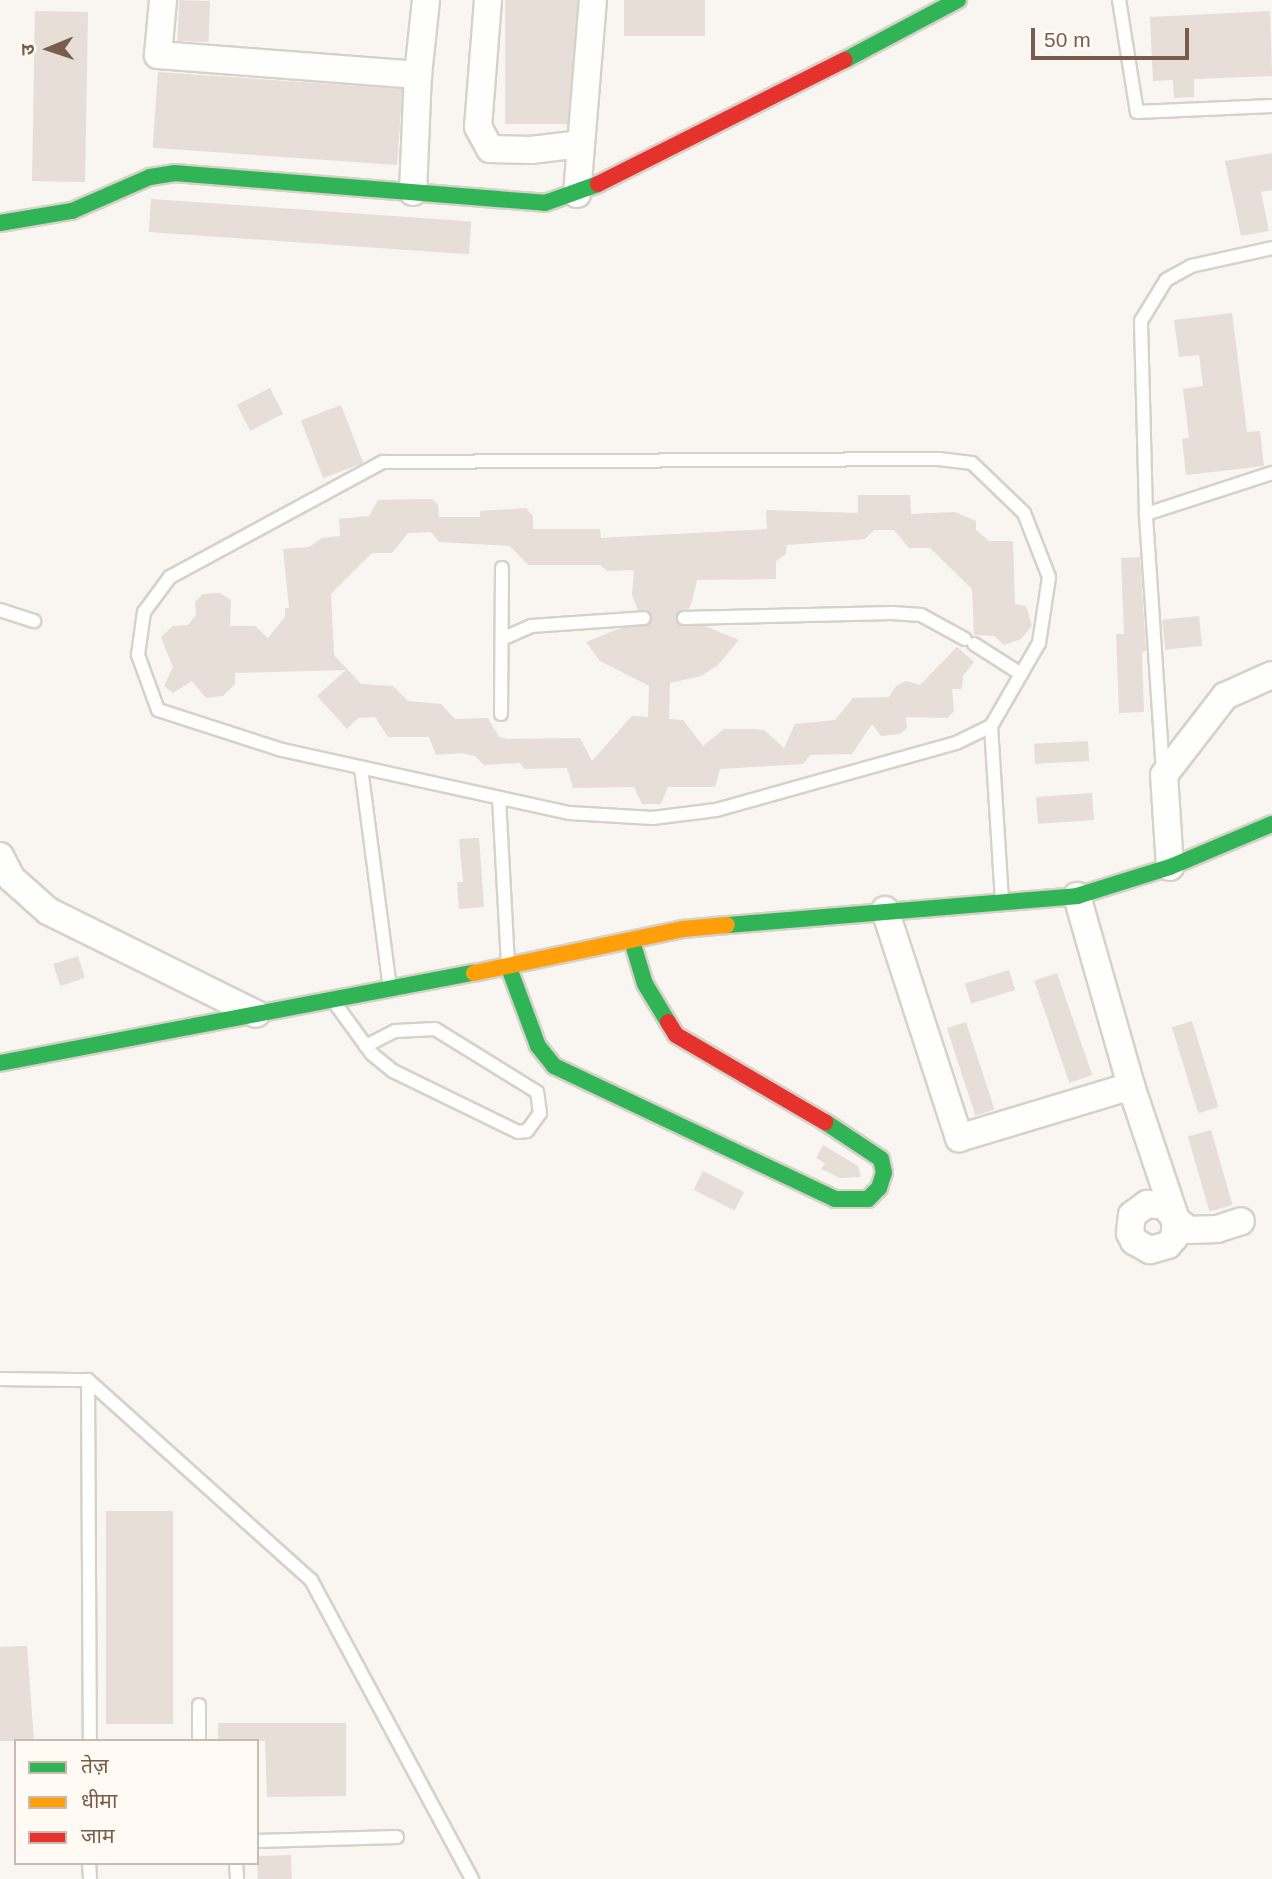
<!DOCTYPE html>
<meta charset="utf-8">
<style>
body{margin:0}
#map{position:relative;width:1272px;height:1879px;overflow:hidden;background:#f9f5f0;font-family:Arial,"Noto Sans Devanagari",sans-serif}
div>[style]{position:absolute}
[style*='--x']{left:calc(var(--x)*1px);top:calc(var(--y)*1px);width:calc(var(--w)*1px);rotate:calc(var(--a)*1deg)}
.building>*{inset:0;background:#e6ded7;transform-origin:0 0}
.roads{filter:drop-shadow(2px 0 #d7d1cb) drop-shadow(-2px 0 #d7d1cb) drop-shadow(0 2px #d7d1cb) drop-shadow(0 -2px #d7d1cb)}
.lane>*{height:12px;margin:-6px;padding:0 6px;transform-origin:6px;border-radius:6px;background:#fefefd}
.street>*{height:26px;margin:-13px;padding:0 13px;transform-origin:13px;border-radius:13px;background:#fefefd}
.fast>*{height:16px;margin:-8px;padding:0 8px;transform-origin:8px;border-radius:8px;background:#30b455}
.slow>*{height:16px;margin:-8px;padding:0 8px;transform-origin:8px;border-radius:8px;background:#ff9f0a}
.jam>*{height:16px;margin:-8px;padding:0 8px;transform-origin:8px;border-radius:8px;background:#e5322d}
span{translate:-50% -50%;white-space:nowrap;text-align:center;line-height:1.15;-webkit-text-stroke:5px #fffaf3;paint-order:stroke}
.legend{position:absolute;left:14px;top:1739px;width:245px;height:126px;box-sizing:border-box;background:#fffaf3;border:2px solid #cabbb1;margin:0;padding:9px 12px;list-style:none;font-size:21px;color:#7a5c4d}
.legend li{display:flex;align-items:center;gap:14px;height:35px}
.legend b{width:35px;border:2px solid #cabbb1}
.north{position:absolute;left:14px;top:14px;width:70px;height:70px;-webkit-text-stroke:5px #fffaf3;paint-order:stroke;rotate:268deg;font-size:19px;font-weight:700;line-height:28px;text-align:center;color:#7a5c4d}
.north::after{content:'';display:block;margin:auto;width:24px;height:32px;background:#7a5c4d;clip-path:polygon(50% 0,100% 100%,50% 72%,0 100%)}
.scale{position:absolute;left:1031px;top:28px;width:158px;height:32px;box-sizing:border-box;border:4px solid #7a5c4d;border-top:0;padding-left:9px;font-size:21px;line-height:24px;white-space:nowrap;color:#7a5c4d;-webkit-text-stroke:5px #fffaf3;paint-order:stroke}
</style>
<div id="map">
<div class="building">
<i style="left:179px;top:0;width:31px;height:41px;rotate:2deg"></i>
<i style="left:505px;top:0;width:72px;height:124px"></i>
<i style="left:624px;top:0;width:81px;height:36px"></i>
<i style="left:35px;top:11px;width:53px;height:170px;rotate:1deg"></i>
<i style="clip-path:polygon(1270px 11px,1272px 76px,1194px 79px,1194px 97px,1174px 98px,1173px 80px,1153px 81px,1150px 17px)"></i>
<i style="left:158px;top:72px;width:245px;height:76px;rotate:4deg"></i>
<i style="clip-path:polygon(1272px 153px,1272px 190px,1261px 192px,1269px 231px,1241px 236px,1225px 161px)"></i>
<i style="left:151px;top:199px;width:321px;height:33px;rotate:4deg"></i>
<i style="clip-path:polygon(1232px 313px,1247px 432px,1260px 431px,1264px 466px,1186px 475px,1182px 439px,1189px 438px,1183px 389px,1203px 386px,1199px 355px,1179px 357px,1174px 320px)"></i>
<i style="left:270px;top:388px;width:29px;height:37px;rotate:63deg"></i>
<i style="left:341px;top:405px;width:62px;height:43px;rotate:69deg"></i>
<i style="clip-path:polygon(evenodd,858px 495px,910px 495px,911px 514px,955px 512px,976px 521px,976px 530px,989px 541px,1013px 541px,1015px 604px,1026px 606px,1032px 626px,1021px 639px,1004px 645px,994px 636px,974px 635px,972px 589px,930px 548px,909px 548px,894px 530px,874px 530px,865px 539px,787px 545px,786px 554px,776px 561px,776px 579px,697px 580px,692px 602px,689px 609px,677px 613px,677px 623px,705px 626px,739px 640px,718px 665px,701px 676px,670px 683px,669px 719px,683px 720px,703px 746px,724px 729px,753px 729px,764px 730px,784px 748px,795px 724px,835px 720px,853px 698px,889px 697px,896px 686px,906px 681px,920px 685px,957px 647px,974px 662px,963px 676px,962px 689px,952px 689px,954px 711px,947px 718px,906px 717px,907px 728px,900px 734px,881px 736px,872px 724px,852px 754px,810px 755px,803px 764px,720px 769px,715px 787px,668px 787px,661px 804px,642px 804px,634px 787px,573px 788px,567px 768px,525px 769px,520px 763px,484px 765px,475px 756px,461px 753px,436px 755px,429px 737px,388px 737px,375px 717px,358px 718px,347px 729px,317px 696px,346px 670px,235px 673px,235px 684px,223px 696px,206px 698px,192px 681px,173px 693px,164px 686px,173px 667px,161px 637px,173px 626px,188px 625px,196px 615px,195px 602px,203px 594px,220px 593px,231px 600px,230px 626px,255px 626px,268px 638px,285px 617px,285px 608px,289px 608px,283px 549px,309px 547px,322px 538px,340px 536px,339px 519px,369px 516px,378px 500px,432px 499px,438px 504px,439px 517px,480px 517px,480px 511px,526px 508px,533px 516px,533px 529px,600px 529px,601px 538px,767px 529px,766px 510px,858px 513px,858px 495px,431px 532px,439px 542px,510px 546px,528px 565px,600px 565px,607px 571px,634px 570px,632px 595px,638px 610px,651px 613px,651px 622px,618px 629px,586px 642px,600px 661px,649px 686px,648px 717px,632px 716px,592px 761px,580px 738px,507px 739px,499px 737px,488px 718px,455px 719px,441px 704px,408px 701px,393px 686px,361px 684px,334px 655px,331px 594px,372px 553px,392px 553px,408px 533px,431px 532px)"></i>
<i style="clip-path:polygon(1140px 557px,1146px 651px,1142px 652px,1144px 712px,1119px 713px,1116px 634px,1124px 634px,1121px 558px)"></i>
<i style="left:1199px;top:616px;width:30px;height:37px;rotate:84deg"></i>
<i style="left:1088px;top:741px;width:20px;height:54px;rotate:87deg"></i>
<i style="left:1092px;top:793px;width:27px;height:56px;rotate:86deg"></i>
<i style="clip-path:polygon(479px 838px,484px 907px,459px 909px,457px 882px,463px 882px,459px 839px)"></i>
<i style="left:78px;top:956px;width:23px;height:26px;rotate:72deg"></i>
<i style="left:1009px;top:970px;width:21px;height:46px;rotate:73deg"></i>
<i style="left:1057px;top:973px;width:108px;height:24px;rotate:71deg"></i>
<i style="left:1192px;top:1021px;width:90px;height:21px;rotate:73deg"></i>
<i style="left:966px;top:1022px;width:92px;height:20px;rotate:72deg"></i>
<i style="left:1211px;top:1130px;width:78px;height:24px;rotate:74deg"></i>
<i style="clip-path:polygon(823px 1145px,858px 1166px,861px 1177px,840px 1178px,821px 1169px,825px 1163px,816px 1158px)"></i>
<i style="left:703px;top:1171px;width:46px;height:21px;rotate:27deg"></i>
<i style="left:106px;top:1511px;width:67px;height:213px"></i>
<i style="clip-path:polygon(27px 1646px,34px 1741px,0 1741px,0 1647px)"></i>
<i style="clip-path:polygon(218px 1723px,346px 1723px,346px 1796px,267px 1797px,265px 1741px,218px 1741px)"></i>
<i style="left:291px;top:1855px;width:24px;height:34px;rotate:88deg"></i>
</div>
<div class="roads">
<div class="lane">
<i style="--x:1119;--y:0;--w:113;--a:80.9"></i>
<i style="--x:1137;--y:112;--w:135;--a:-2.5"></i>
<i style="--x:939;--y:459;--w:33;--a:7"></i>
<i style="--x:972;--y:463;--w:72;--a:43.9"></i>
<i style="--x:1024;--y:513;--w:69;--a:68.7"></i>
<i style="--x:1049;--y:577;--w:67;--a:98.6"></i>
<i style="--x:1039;--y:643;--w:96;--a:120"></i>
<i style="--x:991;--y:726;--w:39;--a:154"></i>
<i style="--x:956;--y:743;--w:249;--a:164.4"></i>
<i style="--x:716;--y:810;--w:64;--a:172.8"></i>
<i style="--x:653;--y:818;--w:84;--a:-176.6"></i>
<i style="--x:569;--y:813;--w:294;--a:-167.6"></i>
<i style="--x:282;--y:750;--w:130;--a:-162.1"></i>
<i style="--x:158;--y:710;--w:59;--a:-110"></i>
<i style="--x:138;--y:655;--w:43;--a:-82.1"></i>
<i style="--x:144;--y:612;--w:44;--a:-53.4"></i>
<i style="--x:170;--y:577;--w:242;--a:-28.4"></i>
<i style="--x:383;--y:462;--w:556;--a:-0.31"></i>
<i style="--x:1146;--y:514;--w:133;--a:-18"></i>
<i style="--x:0;--y:610;--w:36;--a:18"></i>
<i style="--x:684;--y:618;--w:208;--a:-1.4"></i>
<i style="--x:892;--y:613;--w:29;--a:4"></i>
<i style="--x:921;--y:615;--w:50;--a:28.6"></i>
<i style="--x:502;--y:639;--w:32;--a:-24"></i>
<i style="--x:531;--y:626;--w:113;--a:-4"></i>
<i style="--x:974;--y:644;--w:56;--a:32.6"></i>
<i style="--x:501;--y:714;--w:146;--a:-89.6"></i>
<i style="--x:991;--y:726;--w:173;--a:86.4"></i>
<i style="--x:361;--y:768;--w:222;--a:82.5"></i>
<i style="--x:1163;--y:772;--w:259;--a:-93.8"></i>
<i style="--x:1146;--y:514;--w:193;--a:-91.5"></i>
<i style="--x:1141;--y:321;--w:48;--a:-58.6"></i>
<i style="--x:1166;--y:280;--w:29;--a:-29"></i>
<i style="--x:1191;--y:266;--w:83;--a:-12.5"></i>
<i style="--x:499;--y:798;--w:164;--a:86.9"></i>
<i style="--x:337;--y:1006;--w:59;--a:53.9"></i>
<i style="--x:372;--y:1054;--w:27;--a:39"></i>
<i style="--x:393;--y:1071;--w:139;--a:26"></i>
<i style="--x:518;--y:1132;--w:9;--a:-6"></i>
<i style="--x:527;--y:1131;--w:22;--a:-54"></i>
<i style="--x:540;--y:1113;--w:21;--a:-98"></i>
<i style="--x:537;--y:1092;--w:120;--a:-148.3"></i>
<i style="--x:435;--y:1029;--w:40;--a:177.1"></i>
<i style="--x:395;--y:1031;--w:33;--a:153"></i>
<i style="--x:0;--y:1379;--w:88;--a:0.7"></i>
<i style="--x:88;--y:1380;--w:300;--a:41.9"></i>
<i style="--x:311;--y:1580;--w:340;--a:61.7"></i>
<i style="--x:88;--y:1380;--w:361;--a:89.7"></i>
<i style="--x:199;--y:1741;--w:36;--a:-90"></i>
<i style="--x:257;--y:1841;--w:140;--a:-1.6"></i>
<i style="--x:89;--y:1863;--w:16;--a:86"></i>
<i style="--x:236;--y:1863;--w:16;--a:86"></i>
</div>
<div class="street">
<i style="--x:163;--y:0;--w:55;--a:95.2"></i>
<i style="--x:158;--y:55;--w:261;--a:4.4"></i>
<i style="--x:488;--y:0;--w:127;--a:94.5"></i>
<i style="--x:478;--y:127;--w:25;--a:61"></i>
<i style="--x:490;--y:149;--w:41;--a:1.4"></i>
<i style="--x:531;--y:150;--w:49;--a:-7"></i>
<i style="--x:413;--y:192;--w:117;--a:-87.6"></i>
<i style="--x:418;--y:75;--w:75;--a:-83.9"></i>
<i style="--x:577;--y:194;--w:195;--a:-85.3"></i>
<i style="--x:0;--y:856;--w:25;--a:63"></i>
<i style="--x:11;--y:878;--w:50;--a:41.7"></i>
<i style="--x:48;--y:911;--w:232;--a:26.3"></i>
<i style="--x:1170;--y:867;--w:92;--a:-93.7"></i>
<i style="--x:1164;--y:775;--w:100;--a:-52.3"></i>
<i style="--x:1225;--y:696;--w:51;--a:-24.1"></i>
<i style="--x:1077;--y:896;--w:198;--a:74.1"></i>
<i style="--x:1131;--y:1086;--w:141;--a:71.4"></i>
<i style="--x:1176;--y:1220;--w:18;--a:96"></i>
<i style="--x:1174;--y:1238;--w:9;--a:131"></i>
<i style="--x:1168;--y:1245;--w:19;--a:164"></i>
<i style="--x:1150;--y:1250;--w:18;--a:-151"></i>
<i style="--x:1134;--y:1241;--w:9;--a:-117"></i>
<i style="--x:1130;--y:1233;--w:18;--a:-84"></i>
<i style="--x:1132;--y:1215;--w:19;--a:-36"></i>
<i style="--x:1147;--y:1204;--w:18;--a:6"></i>
<i style="--x:1165;--y:1206;--w:18;--a:52"></i>
<i style="--x:1176;--y:1220;--w:16;--a:38"></i>
<i style="--x:1189;--y:1230;--w:28;--a:-2"></i>
<i style="--x:1217;--y:1229;--w:25;--a:-18"></i>
<i style="--x:885;--y:910;--w:240;--a:72"></i>
<i style="--x:959;--y:1138;--w:180;--a:-16.8"></i>
</div>
<div class="fast">
<i style="--x:845;--y:60;--w:128;--a:-28"></i>
<i style="--x:0;--y:223;--w:73;--a:-9.5"></i>
<i style="--x:72;--y:211;--w:85;--a:-23.6"></i>
<i style="--x:150;--y:177;--w:24;--a:-9"></i>
<i style="--x:174;--y:173;--w:372;--a:4.6"></i>
<i style="--x:545;--y:203;--w:56;--a:-19.7"></i>
<i style="--x:727;--y:925;--w:351;--a:-4.7"></i>
<i style="--x:1077;--y:896;--w:97;--a:-17.3"></i>
<i style="--x:1170;--y:867;--w:111;--a:-22.9"></i>
<i style="--x:632;--y:941;--w:45;--a:73.2"></i>
<i style="--x:645;--y:984;--w:44;--a:58.8"></i>
<i style="--x:509;--y:968;--w:83;--a:69.6"></i>
<i style="--x:538;--y:1046;--w:26;--a:51"></i>
<i style="--x:554;--y:1066;--w:311;--a:25.3"></i>
<i style="--x:835;--y:1199;--w:33;--a:0"></i>
<i style="--x:868;--y:1199;--w:16;--a:-45"></i>
<i style="--x:879;--y:1188;--w:16;--a:-72"></i>
<i style="--x:884;--y:1173;--w:14;--a:-102"></i>
<i style="--x:881;--y:1159;--w:67;--a:-146.5"></i>
<i style="--x:0;--y:1063;--w:482;--a:-10.8"></i>
</div>
<div class="slow">
<i style="--x:474;--y:973;--w:214;--a:-11.9"></i>
<i style="--x:683;--y:929;--w:44;--a:-5.2"></i>
</div>
<div class="jam">
<i style="--x:598;--y:184;--w:276;--a:-26.7"></i>
<i style="--x:668;--y:1022;--w:15;--a:58"></i>
<i style="--x:676;--y:1035;--w:173;--a:30.3"></i>
</div>
</div>
<ul class="legend">
<li><b style="height:9px;background:#30b455"></b>तेज़</li>
<li><b style="height:9px;background:#ff9f0a"></b>धीमा</li>
<li><b style="height:9px;background:#e5322d"></b>जाम</li>
</ul>
<div class="north">उ</div>
<div class="scale">50 m</div>
</div>
